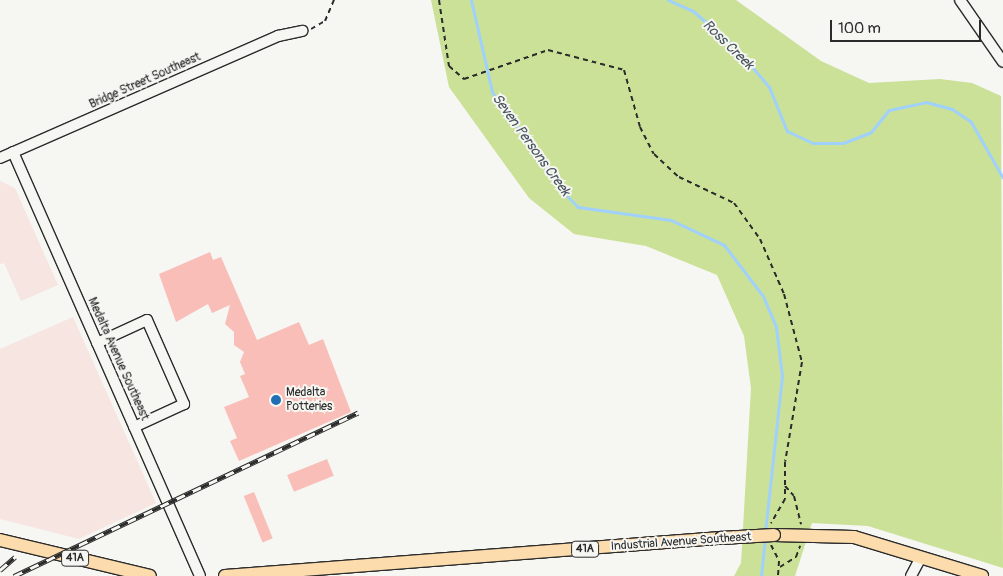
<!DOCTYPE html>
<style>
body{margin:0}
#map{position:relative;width:1003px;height:576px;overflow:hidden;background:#f6f6f2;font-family:Pangolin,sans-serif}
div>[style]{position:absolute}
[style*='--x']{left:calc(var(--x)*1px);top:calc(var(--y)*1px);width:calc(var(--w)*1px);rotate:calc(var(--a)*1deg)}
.built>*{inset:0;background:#f7e5e1}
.green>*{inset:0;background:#cae197}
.stream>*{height:3px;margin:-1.5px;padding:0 1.5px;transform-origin:1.5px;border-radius:1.5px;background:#a0d0fc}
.building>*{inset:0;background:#fabeb8;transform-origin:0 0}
.path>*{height:2px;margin-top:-1px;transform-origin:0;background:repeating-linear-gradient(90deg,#2b2b2b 0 5px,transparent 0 9px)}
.roads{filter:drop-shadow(1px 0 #2b2b2b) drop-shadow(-1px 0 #2b2b2b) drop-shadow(0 1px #2b2b2b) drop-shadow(0 -1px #2b2b2b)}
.minor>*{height:10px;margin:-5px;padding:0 5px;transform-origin:5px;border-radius:5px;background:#f6f6f2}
.major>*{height:12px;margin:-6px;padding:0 6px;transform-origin:6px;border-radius:6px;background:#fcdcac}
.rail>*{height:5px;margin-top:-2.5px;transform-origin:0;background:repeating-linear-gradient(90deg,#f6f6f2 0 9px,#2b2b2b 0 18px);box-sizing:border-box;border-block:1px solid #2b2b2b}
.bridges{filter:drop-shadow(1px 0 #2b2b2b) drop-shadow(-1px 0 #2b2b2b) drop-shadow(0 1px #2b2b2b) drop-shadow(0 -1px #2b2b2b)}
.major-bridge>*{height:12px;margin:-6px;padding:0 6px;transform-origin:6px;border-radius:6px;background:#fcdcac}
.dots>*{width:14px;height:14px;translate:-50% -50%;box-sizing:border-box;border:2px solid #f6f6f2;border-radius:50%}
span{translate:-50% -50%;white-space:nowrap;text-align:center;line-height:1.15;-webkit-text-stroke:4px #f6f6f2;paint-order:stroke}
.shield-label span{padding:1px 4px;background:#f6f6f2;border:1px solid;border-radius:4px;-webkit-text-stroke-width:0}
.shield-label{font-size:11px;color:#2b2b2b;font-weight:700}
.street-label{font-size:12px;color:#2b2b2b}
.poi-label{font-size:12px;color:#2b2b2b}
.left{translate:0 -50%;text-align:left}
.water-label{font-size:14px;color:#48545f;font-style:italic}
.scale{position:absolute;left:830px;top:20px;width:151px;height:22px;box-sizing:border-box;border:2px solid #2b2b2b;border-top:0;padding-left:6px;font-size:15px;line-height:18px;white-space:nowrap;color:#2b2b2b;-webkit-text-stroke:4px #f6f6f2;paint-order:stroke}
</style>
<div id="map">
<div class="built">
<i style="clip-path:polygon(0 181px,15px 188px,58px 285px,21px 301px,4px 263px,0 264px)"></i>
<i style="clip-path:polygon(73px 317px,156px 503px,79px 539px,0 519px,0 349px)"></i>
</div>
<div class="green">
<i style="clip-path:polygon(431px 0,736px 0,821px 61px,869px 83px,940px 79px,972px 83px,1001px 96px,1003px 568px,868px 526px,812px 523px,795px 576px,734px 576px,741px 563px,751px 388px,744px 336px,717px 275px,646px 246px,574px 234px,529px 198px,449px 87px)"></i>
</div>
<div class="stream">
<i style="--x:471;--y:0;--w:94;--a:77.1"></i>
<i style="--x:492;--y:92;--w:121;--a:54.7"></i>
<i style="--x:562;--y:191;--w:23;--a:45"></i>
<i style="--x:578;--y:207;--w:94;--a:8"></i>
<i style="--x:671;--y:220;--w:59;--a:25.3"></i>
<i style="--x:724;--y:245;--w:64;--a:52.6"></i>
<i style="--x:763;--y:296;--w:34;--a:67"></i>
<i style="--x:776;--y:327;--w:49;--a:83"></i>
<i style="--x:782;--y:376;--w:158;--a:96.2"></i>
<i style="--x:668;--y:0;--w:27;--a:24"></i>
<i style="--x:693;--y:11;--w:58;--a:40.8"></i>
<i style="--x:737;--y:49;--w:50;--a:49.9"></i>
<i style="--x:769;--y:87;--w:48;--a:67.8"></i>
<i style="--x:787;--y:131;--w:29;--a:25"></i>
<i style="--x:813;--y:143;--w:30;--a:0"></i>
<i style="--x:843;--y:143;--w:30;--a:-21"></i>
<i style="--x:871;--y:132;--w:28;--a:-51"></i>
<i style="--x:889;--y:110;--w:38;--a:-12"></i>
<i style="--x:926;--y:102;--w:27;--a:15"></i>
<i style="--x:952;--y:109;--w:23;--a:34"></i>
<i style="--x:971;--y:122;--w:64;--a:60.3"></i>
<i style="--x:761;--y:576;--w:36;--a:-84"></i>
</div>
<div class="building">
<i style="clip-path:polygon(210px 252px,213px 260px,221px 257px,257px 340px,299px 322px,309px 345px,323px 339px,351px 412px,239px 461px,230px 441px,237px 438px,224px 407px,249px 397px,240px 376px,245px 374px,240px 362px,244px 352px,234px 345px,234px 332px,225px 324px,230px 305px,212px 313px,208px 304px,176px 322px,159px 274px)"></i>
<i style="left:327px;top:459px;width:18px;height:43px;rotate:68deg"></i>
<i style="left:254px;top:492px;width:50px;height:11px;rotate:68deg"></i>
</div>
<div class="path">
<i style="--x:439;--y:0;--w:67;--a:81.4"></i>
<i style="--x:449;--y:66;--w:20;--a:41"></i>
<i style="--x:464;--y:79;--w:89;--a:-19"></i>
<i style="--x:548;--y:50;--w:79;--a:14.7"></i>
<i style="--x:624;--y:70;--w:59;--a:74.3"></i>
<i style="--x:640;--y:127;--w:30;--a:63"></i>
<i style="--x:654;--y:154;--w:34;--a:43"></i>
<i style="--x:679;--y:177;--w:61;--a:25.3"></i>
<i style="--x:734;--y:203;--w:44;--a:54.2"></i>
<i style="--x:760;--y:239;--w:60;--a:66.4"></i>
<i style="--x:784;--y:294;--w:70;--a:75.2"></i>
<i style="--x:802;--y:362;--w:101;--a:99.6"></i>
<i style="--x:785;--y:462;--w:37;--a:90"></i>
<i style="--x:785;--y:499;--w:28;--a:120"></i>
<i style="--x:311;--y:29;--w:16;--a:-30"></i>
<i style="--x:325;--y:21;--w:23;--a:-67"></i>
<i style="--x:785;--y:486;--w:13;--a:48"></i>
<i style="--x:794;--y:496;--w:29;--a:76"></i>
<i style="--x:771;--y:545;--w:18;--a:63"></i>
<i style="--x:779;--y:561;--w:15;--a:94"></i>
<i style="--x:780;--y:567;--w:19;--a:-32"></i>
<i style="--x:796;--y:557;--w:12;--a:-70"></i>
</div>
<div class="roads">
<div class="minor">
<i style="--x:960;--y:0;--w:75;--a:55.3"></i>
<i style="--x:13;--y:152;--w:463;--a:66.2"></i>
<i style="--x:0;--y:158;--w:304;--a:-23.7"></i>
<i style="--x:278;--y:36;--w:25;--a:-12"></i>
<i style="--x:97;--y:343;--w:55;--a:-24.7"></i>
<i style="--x:147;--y:320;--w:92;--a:66.2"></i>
<i style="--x:184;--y:404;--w:55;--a:155.3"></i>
<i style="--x:911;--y:576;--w:21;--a:-62"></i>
</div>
<div class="major">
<i style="--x:774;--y:535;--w:80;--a:1.4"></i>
<i style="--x:854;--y:537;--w:134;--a:16.9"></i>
<i style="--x:0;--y:540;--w:154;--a:13.5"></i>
<i style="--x:225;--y:576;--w:497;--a:-4.4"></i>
</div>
</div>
<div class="rail">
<i style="--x:0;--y:570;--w:20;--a:-41"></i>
<i style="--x:14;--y:576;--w:381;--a:-25.4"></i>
</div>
<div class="bridges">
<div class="major-bridge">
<i style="--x:721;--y:538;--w:53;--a:-3.2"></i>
</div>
</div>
<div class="dots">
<i style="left:276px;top:400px;background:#1f6fb2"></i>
</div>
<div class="shield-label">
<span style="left:585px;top:549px">41A</span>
<span style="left:75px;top:558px">41A</span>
</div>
<div class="street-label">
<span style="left:145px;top:81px;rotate:-24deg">Bridge Street Southeast</span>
<span style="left:118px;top:359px;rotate:66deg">Medalta Avenue Southeast</span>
<span style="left:681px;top:542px;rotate:-4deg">Industrial Avenue Southeast</span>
</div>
<div class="poi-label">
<span class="left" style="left:286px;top:400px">Medalta<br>Potteries</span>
</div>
<div class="water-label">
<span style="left:728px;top:45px;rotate:44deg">Ross Creek</span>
<span style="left:531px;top:145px;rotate:54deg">Seven Persons Creek</span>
</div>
<div class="scale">100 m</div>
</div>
